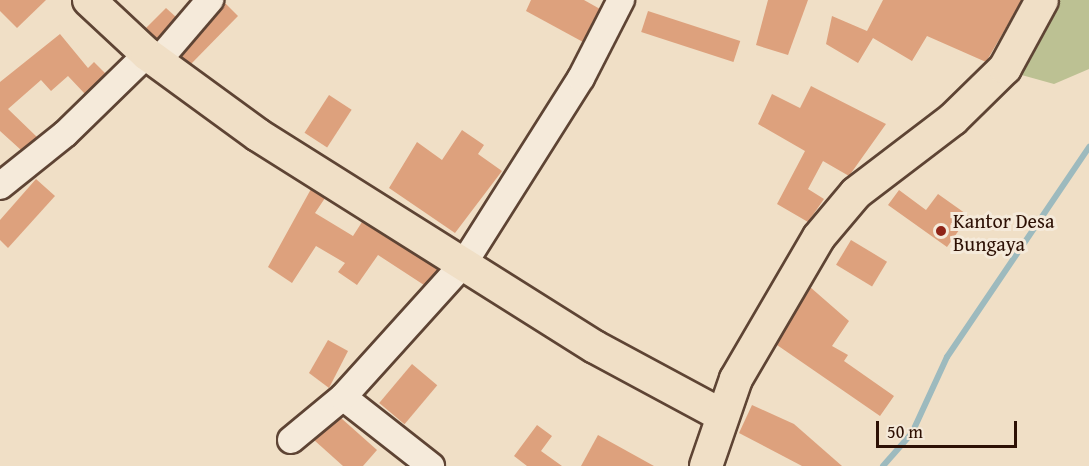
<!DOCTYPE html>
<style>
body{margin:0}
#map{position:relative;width:1089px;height:466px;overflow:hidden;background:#f0dfc6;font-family:"Gentium Book Plus",serif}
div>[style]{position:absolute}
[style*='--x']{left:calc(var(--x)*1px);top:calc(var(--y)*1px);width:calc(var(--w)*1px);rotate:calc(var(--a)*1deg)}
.green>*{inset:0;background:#bcc193}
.stream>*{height:6px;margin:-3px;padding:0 3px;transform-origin:3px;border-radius:3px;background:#9dbabe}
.building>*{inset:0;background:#dda17d;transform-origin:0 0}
.roads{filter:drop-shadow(2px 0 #5e4434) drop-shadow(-2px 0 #5e4434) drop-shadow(0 2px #5e4434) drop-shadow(0 -2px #5e4434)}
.minor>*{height:26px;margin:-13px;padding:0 13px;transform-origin:13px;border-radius:13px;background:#f5eada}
.major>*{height:32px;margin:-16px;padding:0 16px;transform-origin:16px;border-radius:16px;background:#f0dfc6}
.dots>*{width:16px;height:16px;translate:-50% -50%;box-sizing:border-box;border:3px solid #f5eada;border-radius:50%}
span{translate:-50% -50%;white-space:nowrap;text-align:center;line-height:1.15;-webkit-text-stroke:6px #f5eada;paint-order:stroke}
.poi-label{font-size:20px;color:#2d1004}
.left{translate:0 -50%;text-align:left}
.scale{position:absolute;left:876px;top:421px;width:141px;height:27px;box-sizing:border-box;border:3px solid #2d1004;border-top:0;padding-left:8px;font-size:18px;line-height:21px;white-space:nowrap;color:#2d1004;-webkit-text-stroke:4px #f5eada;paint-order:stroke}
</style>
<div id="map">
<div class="green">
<i style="clip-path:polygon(1049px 0,1089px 0,1089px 69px,1054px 84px,1018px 74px)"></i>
</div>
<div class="stream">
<i style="--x:883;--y:466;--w:44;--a:-48.7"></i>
<i style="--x:912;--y:433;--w:84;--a:-65.3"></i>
<i style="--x:947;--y:357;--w:254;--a:-55.9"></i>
</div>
<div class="building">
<i style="clip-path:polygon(0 0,46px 0,17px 28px,0 11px)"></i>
<i style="clip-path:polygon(531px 0,584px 0,600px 9px,583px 42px,526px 11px)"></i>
<i style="clip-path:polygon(768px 0,808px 0,788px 55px,756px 45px)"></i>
<i style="clip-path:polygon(883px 0,1022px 0,986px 62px,927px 36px,912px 61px,873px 38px,858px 63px,826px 44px,832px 16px,867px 31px)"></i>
<i style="clip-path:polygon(225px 3px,238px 16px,191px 64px,181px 57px)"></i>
<i style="clip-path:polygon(166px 8px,176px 17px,157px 39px,146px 28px)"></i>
<i style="left:648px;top:11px;width:97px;height:22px;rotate:18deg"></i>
<i style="clip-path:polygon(60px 34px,88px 68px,94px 62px,106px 74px,85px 94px,68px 76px,51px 91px,41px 80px,8px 109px,37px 137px,21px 150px,0 131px,0 82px)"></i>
<i style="clip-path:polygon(811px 86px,886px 124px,849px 176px,823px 161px,808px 189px,824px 199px,808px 222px,777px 204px,805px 151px,758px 124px,772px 94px,800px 108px)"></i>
<i style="left:329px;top:95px;width:27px;height:45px;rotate:33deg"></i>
<i style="clip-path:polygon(462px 130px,484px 145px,478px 154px,502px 171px,455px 233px,389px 188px,417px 142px,442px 160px)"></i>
<i style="clip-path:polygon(36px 179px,55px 196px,8px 248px,0 240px,0 220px)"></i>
<i style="clip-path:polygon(311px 189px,325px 198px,315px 213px,353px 236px,362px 222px,438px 269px,424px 285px,378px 255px,357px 285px,338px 272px,345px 263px,316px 246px,292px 283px,268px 267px)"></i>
<i style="clip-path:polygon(899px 190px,926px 210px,938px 194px,969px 216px,947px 247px,888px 205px)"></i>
<i style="left:851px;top:240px;width:42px;height:29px;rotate:31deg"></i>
<i style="clip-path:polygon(810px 287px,849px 321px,832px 346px,848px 355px,844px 361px,894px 396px,880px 416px,777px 345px)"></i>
<i style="clip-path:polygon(328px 340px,348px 351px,329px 388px,309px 373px)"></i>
<i style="left:412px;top:364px;width:33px;height:51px;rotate:40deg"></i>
<i style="clip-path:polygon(752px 405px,794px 424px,842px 466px,802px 466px,739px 433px)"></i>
<i style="clip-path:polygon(341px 418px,377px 450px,363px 466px,343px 466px,314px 440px)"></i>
<i style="clip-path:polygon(537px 425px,552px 436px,541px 451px,562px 466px,527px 466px,514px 456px)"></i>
<i style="clip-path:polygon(598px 435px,654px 466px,581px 466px)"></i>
</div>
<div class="roads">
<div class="minor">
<i style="--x:157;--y:62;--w:82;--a:-49.5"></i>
<i style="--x:0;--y:186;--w:83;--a:-38.7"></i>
<i style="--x:65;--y:134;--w:115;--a:-44.3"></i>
<i style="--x:343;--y:397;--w:112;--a:38.1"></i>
<i style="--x:291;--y:440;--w:67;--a:-39.6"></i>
<i style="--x:343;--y:397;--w:181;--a:-47.9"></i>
<i style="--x:464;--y:263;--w:219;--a:-57.7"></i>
<i style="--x:581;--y:78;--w:88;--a:-62.9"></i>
</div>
<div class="major">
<i style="--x:89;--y:0;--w:79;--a:43"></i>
<i style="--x:147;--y:54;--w:137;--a:36.1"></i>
<i style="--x:258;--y:135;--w:398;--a:32.2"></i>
<i style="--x:595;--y:347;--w:145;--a:28.3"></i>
<i style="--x:706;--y:466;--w:92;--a:-71"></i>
<i style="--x:736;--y:379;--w:164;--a:-59.7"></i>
<i style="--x:819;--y:237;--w:57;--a:-49.9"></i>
<i style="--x:856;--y:193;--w:122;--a:-37.3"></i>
<i style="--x:953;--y:119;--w:73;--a:-44.4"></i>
<i style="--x:1005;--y:68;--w:77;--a:-61.4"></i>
</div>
</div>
<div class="dots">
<i style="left:941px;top:231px;background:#8f2418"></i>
</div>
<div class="poi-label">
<span class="left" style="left:953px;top:232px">Kantor Desa<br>Bungaya</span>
</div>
<div class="scale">50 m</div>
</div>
